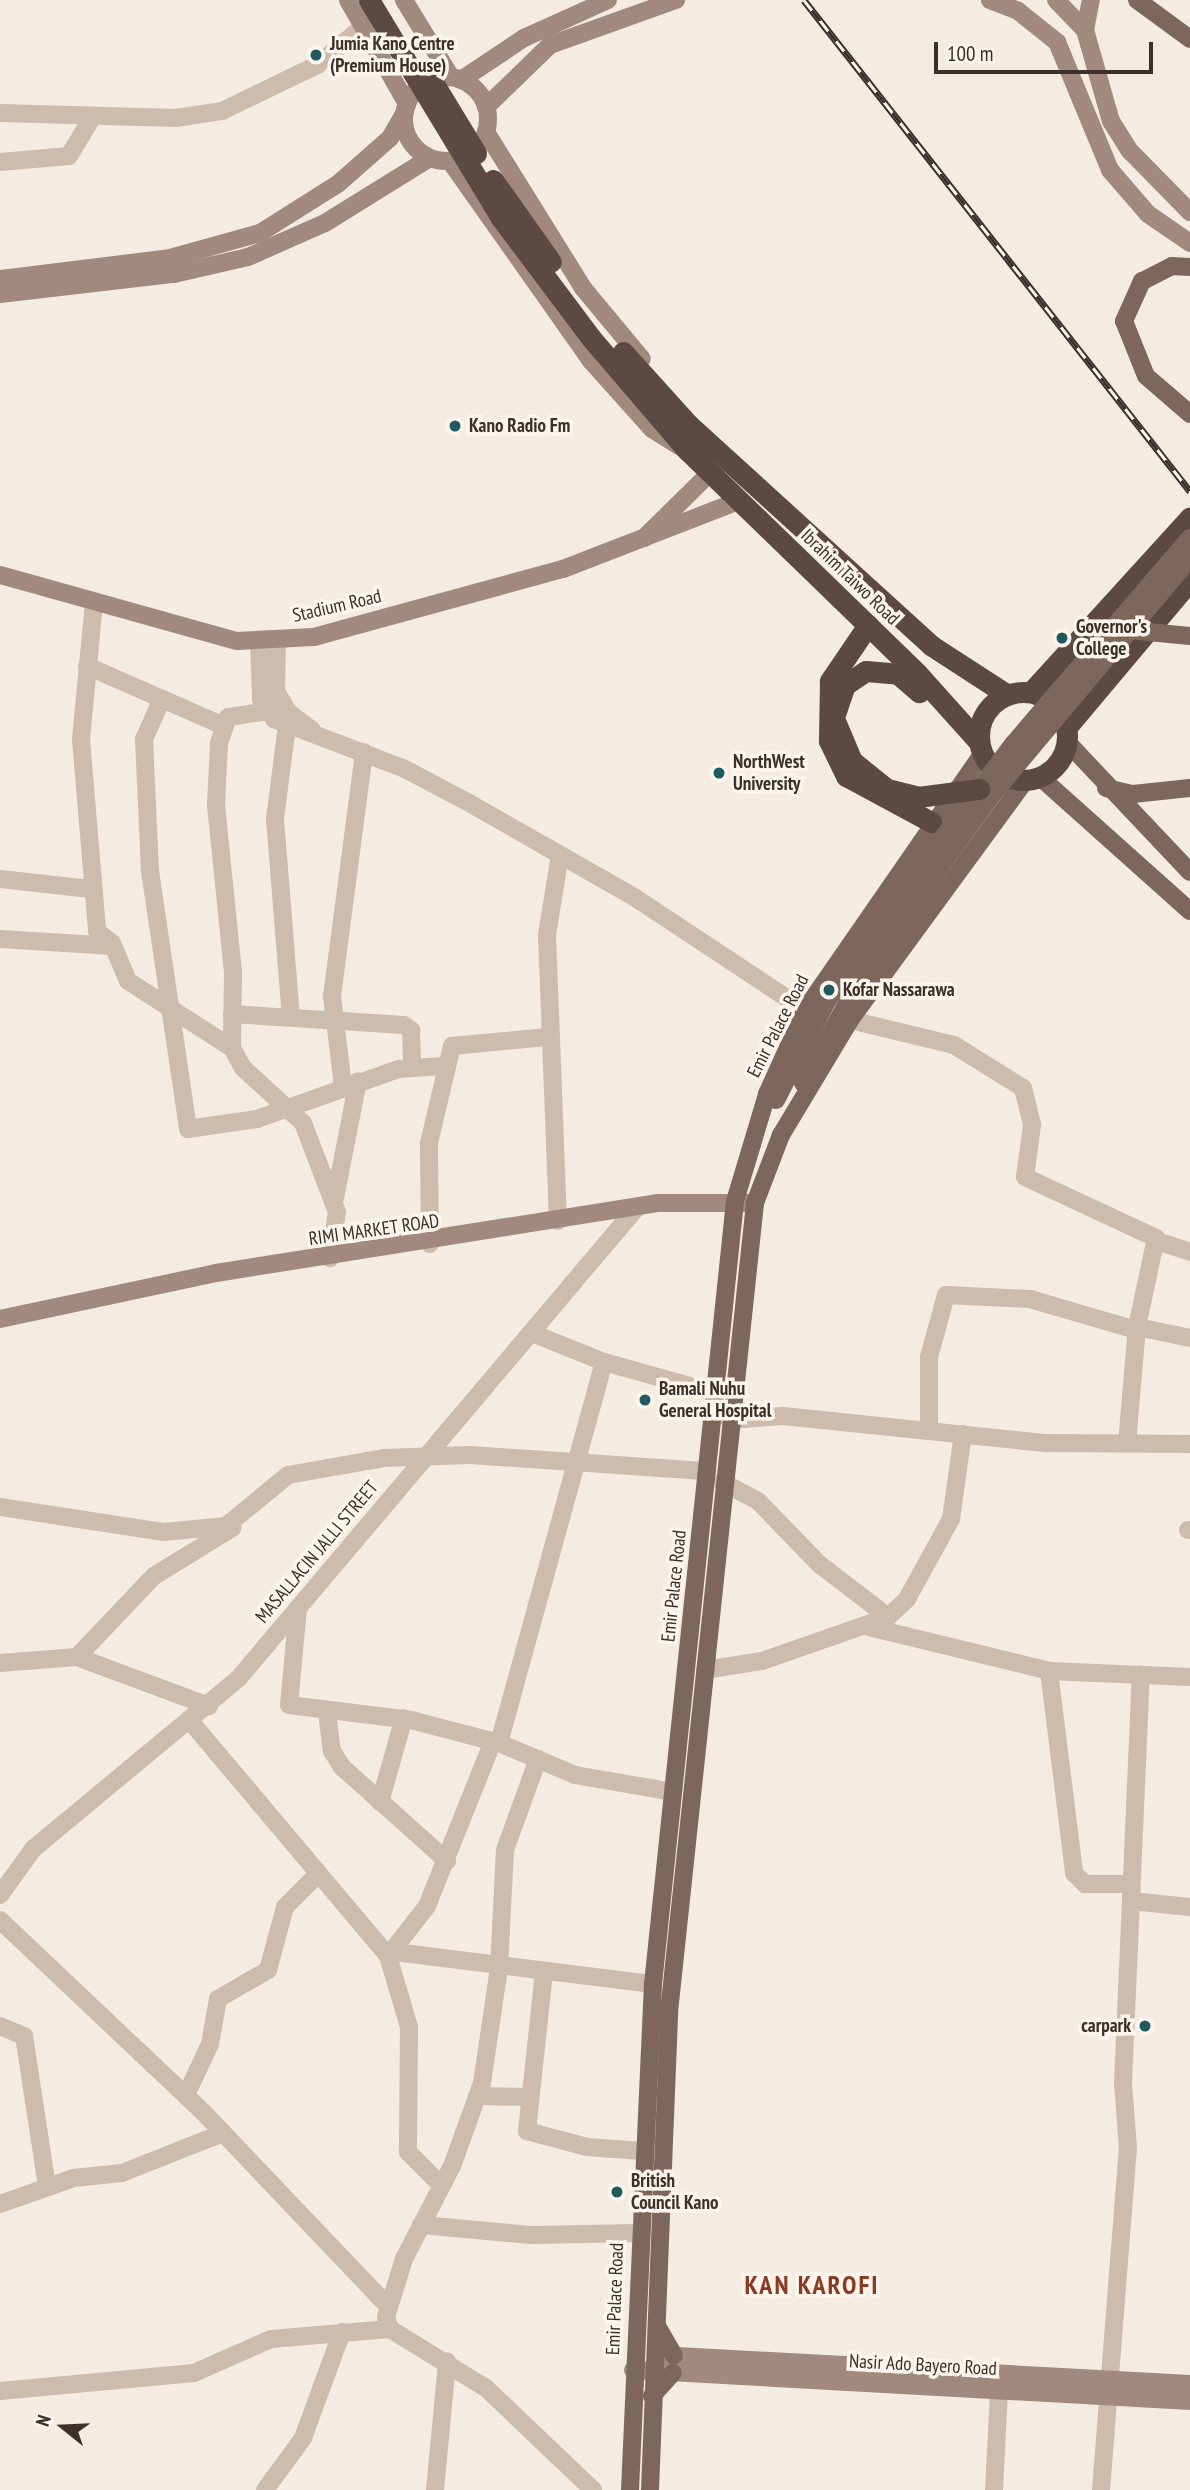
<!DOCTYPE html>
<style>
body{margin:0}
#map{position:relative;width:1190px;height:2490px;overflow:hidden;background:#f4ebe1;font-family:"PT Sans Narrow",sans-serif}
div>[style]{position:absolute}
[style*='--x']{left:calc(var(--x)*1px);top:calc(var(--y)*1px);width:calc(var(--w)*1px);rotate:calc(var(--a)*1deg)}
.street>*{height:18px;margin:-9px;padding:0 9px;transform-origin:9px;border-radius:9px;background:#cdbbac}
.secondary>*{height:18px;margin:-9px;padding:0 9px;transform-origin:9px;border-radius:9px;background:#a18a7d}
.secondary>.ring{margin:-9px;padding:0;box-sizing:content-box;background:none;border:18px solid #a18a7d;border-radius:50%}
.primary>*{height:18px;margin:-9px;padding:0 9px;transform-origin:9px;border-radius:9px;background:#7d675c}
.highway>*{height:21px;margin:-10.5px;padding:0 10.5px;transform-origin:10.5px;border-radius:10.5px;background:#5c4a42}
.highway>.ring{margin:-10.5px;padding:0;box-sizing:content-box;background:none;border:21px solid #5c4a42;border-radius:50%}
.rail>*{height:7px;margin-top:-3.5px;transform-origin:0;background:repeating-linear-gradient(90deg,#fbf5ee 0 13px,#3b302b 0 26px);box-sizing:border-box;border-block:2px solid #3b302b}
.primary-bridge>*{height:18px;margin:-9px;padding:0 9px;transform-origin:9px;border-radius:9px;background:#7d675c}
.highway-bridge>*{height:21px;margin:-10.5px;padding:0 10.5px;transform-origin:10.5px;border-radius:10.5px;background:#5c4a42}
.dots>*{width:19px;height:19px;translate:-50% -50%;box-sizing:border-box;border:4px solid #fbf5ee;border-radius:50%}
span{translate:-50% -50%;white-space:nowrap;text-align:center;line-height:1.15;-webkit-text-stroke:7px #fbf5ee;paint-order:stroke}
.poi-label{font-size:19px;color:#3b302b;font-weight:700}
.left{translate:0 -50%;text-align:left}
.right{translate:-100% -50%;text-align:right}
.street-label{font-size:19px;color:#3b302b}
.district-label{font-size:26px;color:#8c3b22;font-weight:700;letter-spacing:2px}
.north{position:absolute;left:28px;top:2392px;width:70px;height:70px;-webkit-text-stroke:5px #fbf5ee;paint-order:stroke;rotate:288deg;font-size:19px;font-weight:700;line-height:28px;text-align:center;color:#3b302b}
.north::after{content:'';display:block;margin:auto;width:24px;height:32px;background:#3b302b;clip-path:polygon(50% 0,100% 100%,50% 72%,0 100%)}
.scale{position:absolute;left:934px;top:42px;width:219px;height:32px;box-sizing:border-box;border:4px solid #3b302b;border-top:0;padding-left:9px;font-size:21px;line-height:24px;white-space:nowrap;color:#3b302b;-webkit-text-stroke:5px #fbf5ee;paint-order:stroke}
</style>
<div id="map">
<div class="street">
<i style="--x:0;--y:113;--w:176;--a:1.6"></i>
<i style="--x:176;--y:118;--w:47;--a:-8.7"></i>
<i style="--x:222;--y:111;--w:106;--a:-25.8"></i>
<i style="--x:317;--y:65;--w:61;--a:-39.7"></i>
<i style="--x:0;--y:162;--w:69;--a:-5"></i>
<i style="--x:69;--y:156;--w:47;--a:-59"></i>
<i style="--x:94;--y:602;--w:138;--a:95.4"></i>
<i style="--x:81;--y:739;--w:193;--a:85.2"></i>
<i style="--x:97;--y:931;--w:19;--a:39"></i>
<i style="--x:112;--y:943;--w:41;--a:67.2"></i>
<i style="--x:128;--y:981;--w:124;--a:32.8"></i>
<i style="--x:277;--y:640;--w:51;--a:91.1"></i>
<i style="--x:276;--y:691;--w:24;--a:60"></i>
<i style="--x:288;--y:712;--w:30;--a:37"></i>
<i style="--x:259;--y:641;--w:58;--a:88"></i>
<i style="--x:261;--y:699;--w:24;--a:57"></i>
<i style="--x:274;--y:719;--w:140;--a:20.9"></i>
<i style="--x:405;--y:769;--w:75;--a:27.9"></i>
<i style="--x:471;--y:804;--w:188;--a:29.7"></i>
<i style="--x:634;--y:897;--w:205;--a:33.5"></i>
<i style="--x:87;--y:666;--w:150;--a:23.7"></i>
<i style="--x:162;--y:699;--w:44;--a:114.2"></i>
<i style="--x:144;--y:739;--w:132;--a:87.4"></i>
<i style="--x:150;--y:871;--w:261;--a:81.6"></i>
<i style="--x:188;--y:1129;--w:70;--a:-8.2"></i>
<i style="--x:257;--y:1119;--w:151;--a:-19.4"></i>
<i style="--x:399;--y:1069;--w:45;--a:-3.8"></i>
<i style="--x:267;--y:711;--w:39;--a:171"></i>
<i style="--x:228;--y:717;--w:28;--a:109"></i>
<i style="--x:219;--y:743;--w:62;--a:92.8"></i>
<i style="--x:216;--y:805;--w:168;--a:84.2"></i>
<i style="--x:233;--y:972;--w:76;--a:90.8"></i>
<i style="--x:232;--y:1048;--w:23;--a:61"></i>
<i style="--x:243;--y:1068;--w:81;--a:42.5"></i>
<i style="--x:303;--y:1123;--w:95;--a:69.1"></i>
<i style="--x:337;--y:1212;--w:47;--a:98.7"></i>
<i style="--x:287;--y:726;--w:94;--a:97.4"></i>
<i style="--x:275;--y:819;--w:198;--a:85.4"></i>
<i style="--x:0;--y:879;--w:91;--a:6.3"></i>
<i style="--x:0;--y:939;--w:113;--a:3.5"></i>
<i style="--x:232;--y:1014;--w:172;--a:3.7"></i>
<i style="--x:404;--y:1025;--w:9;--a:36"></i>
<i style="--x:411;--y:1030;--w:38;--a:88"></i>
<i style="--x:850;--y:1020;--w:107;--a:13.5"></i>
<i style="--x:954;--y:1045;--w:81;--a:31.9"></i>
<i style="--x:1023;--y:1088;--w:38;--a:76"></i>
<i style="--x:1032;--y:1125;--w:52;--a:97.7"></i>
<i style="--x:1025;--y:1177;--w:145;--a:25"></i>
<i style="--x:1156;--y:1238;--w:91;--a:102.1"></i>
<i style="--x:1137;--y:1327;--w:117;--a:94.9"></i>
<i style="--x:343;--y:1086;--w:91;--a:-97"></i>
<i style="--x:332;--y:996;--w:246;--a:-82.5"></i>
<i style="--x:334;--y:1203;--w:124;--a:-78.9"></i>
<i style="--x:558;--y:1221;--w:286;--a:-92.2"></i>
<i style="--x:547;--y:935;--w:81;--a:-80.8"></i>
<i style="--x:1157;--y:1241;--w:35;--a:18"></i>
<i style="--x:430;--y:1244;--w:101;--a:-90.6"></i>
<i style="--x:429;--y:1143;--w:100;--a:-76.7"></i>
<i style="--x:452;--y:1046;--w:95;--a:-5.4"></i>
<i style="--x:1137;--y:1327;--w:54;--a:11.7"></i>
<i style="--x:532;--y:1333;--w:78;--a:21.9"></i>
<i style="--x:604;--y:1362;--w:115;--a:15.6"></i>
<i style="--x:729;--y:1420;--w:54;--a:-4.2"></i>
<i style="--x:783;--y:1416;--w:264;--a:5.9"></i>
<i style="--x:1046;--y:1443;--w:144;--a:0.4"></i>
<i style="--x:929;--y:1429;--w:72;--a:-90"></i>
<i style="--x:929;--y:1357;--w:64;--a:-74.7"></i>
<i style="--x:946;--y:1295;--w:84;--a:2.7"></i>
<i style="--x:1030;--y:1299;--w:110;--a:16.3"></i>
<i style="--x:722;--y:1482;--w:41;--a:27.8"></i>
<i style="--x:758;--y:1501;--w:88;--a:45.9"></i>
<i style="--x:819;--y:1564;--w:87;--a:37.5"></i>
<i style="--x:0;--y:1507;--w:166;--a:8.7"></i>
<i style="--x:164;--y:1532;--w:62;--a:-5.5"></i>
<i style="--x:226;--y:1526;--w:80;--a:-39.4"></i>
<i style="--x:288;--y:1475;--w:97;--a:-10"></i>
<i style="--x:384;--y:1458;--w:86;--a:-2"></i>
<i style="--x:470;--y:1455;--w:238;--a:3.9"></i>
<i style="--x:1188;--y:1530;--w:2;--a:0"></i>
<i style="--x:298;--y:1608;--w:97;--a:95.3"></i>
<i style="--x:289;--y:1705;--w:123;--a:7"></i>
<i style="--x:411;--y:1720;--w:91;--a:14.6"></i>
<i style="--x:499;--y:1743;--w:82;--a:22.8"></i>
<i style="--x:575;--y:1775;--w:99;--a:9.8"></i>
<i style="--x:869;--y:1627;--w:185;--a:13.7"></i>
<i style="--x:1049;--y:1671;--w:141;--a:2.4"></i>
<i style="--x:77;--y:1657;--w:112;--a:-46.5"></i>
<i style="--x:154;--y:1576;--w:92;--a:-31.6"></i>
<i style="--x:0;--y:1663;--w:77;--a:-4.5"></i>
<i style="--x:77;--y:1657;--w:141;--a:20.4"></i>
<i style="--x:705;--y:1670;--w:58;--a:-9"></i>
<i style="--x:762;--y:1661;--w:133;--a:-19.2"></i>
<i style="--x:888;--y:1617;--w:26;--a:-43"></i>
<i style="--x:907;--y:1599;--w:91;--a:-61.2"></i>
<i style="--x:951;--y:1519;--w:86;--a:-82"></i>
<i style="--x:1049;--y:1671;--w:204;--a:82.9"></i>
<i style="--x:1074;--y:1873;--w:16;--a:45"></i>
<i style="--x:1085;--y:1884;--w:45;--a:0"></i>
<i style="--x:327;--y:1712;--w:39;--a:83"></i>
<i style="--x:332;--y:1751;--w:19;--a:58"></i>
<i style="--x:342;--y:1767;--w:141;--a:41.8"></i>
<i style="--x:191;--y:1722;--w:306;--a:49.9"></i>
<i style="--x:388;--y:1956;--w:74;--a:73.5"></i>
<i style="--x:409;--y:2027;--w:125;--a:90.5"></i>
<i style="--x:408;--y:2152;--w:44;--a:45"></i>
<i style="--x:499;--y:1743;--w:395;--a:-74.6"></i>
<i style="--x:380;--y:1802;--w:87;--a:-74.1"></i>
<i style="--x:0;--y:1895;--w:57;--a:-54.3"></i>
<i style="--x:33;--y:1849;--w:266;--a:-39.7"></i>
<i style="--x:238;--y:1679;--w:619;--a:-49.78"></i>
<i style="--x:1131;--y:1901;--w:59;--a:5.8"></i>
<i style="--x:0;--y:1920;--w:282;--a:43.4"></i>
<i style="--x:205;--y:2114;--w:267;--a:46.4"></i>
<i style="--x:395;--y:1952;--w:260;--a:7.1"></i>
<i style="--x:388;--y:1956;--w:63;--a:-52"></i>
<i style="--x:427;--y:1906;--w:178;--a:-68.2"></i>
<i style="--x:544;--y:1972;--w:160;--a:96.1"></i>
<i style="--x:527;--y:2131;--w:62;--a:14.9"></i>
<i style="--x:587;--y:2147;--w:55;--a:4.2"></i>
<i style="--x:0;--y:2026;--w:26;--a:23"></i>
<i style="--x:24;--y:2036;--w:153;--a:81.3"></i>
<i style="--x:186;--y:2095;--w:56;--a:-64.8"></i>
<i style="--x:210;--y:2044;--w:46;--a:-79.9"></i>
<i style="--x:218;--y:1999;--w:58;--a:-30.1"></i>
<i style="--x:268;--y:1970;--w:65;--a:-74.9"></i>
<i style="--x:285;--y:1907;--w:44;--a:-45"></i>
<i style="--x:479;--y:2096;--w:47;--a:1.2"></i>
<i style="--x:0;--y:2204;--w:78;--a:-19.4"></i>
<i style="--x:74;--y:2178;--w:48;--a:-5.9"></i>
<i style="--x:122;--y:2173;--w:109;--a:-21.6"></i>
<i style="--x:421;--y:2225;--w:110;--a:5.2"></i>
<i style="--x:531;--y:2235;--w:108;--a:-1.1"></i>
<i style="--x:390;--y:2329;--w:13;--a:-108"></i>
<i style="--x:386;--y:2317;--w:61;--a:-72.8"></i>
<i style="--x:404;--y:2259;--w:105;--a:-62.7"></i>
<i style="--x:452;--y:2166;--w:88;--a:-70.1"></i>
<i style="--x:482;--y:2083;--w:116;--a:-81.6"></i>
<i style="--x:499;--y:1968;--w:118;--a:-87.1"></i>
<i style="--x:505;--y:1850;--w:97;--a:-70.1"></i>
<i style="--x:0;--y:2391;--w:195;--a:-5.3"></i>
<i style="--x:194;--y:2373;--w:84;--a:-23.8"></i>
<i style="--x:271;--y:2339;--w:119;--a:-4.8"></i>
<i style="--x:390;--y:2329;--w:113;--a:31.6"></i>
<i style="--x:486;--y:2388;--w:148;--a:43.6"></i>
<i style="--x:265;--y:2490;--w:64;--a:-53.8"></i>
<i style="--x:303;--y:2438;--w:113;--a:-69.8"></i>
<i style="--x:435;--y:2490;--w:129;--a:-84.6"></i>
<i style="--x:994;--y:2490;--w:99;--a:-87.1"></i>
<i style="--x:1101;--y:2490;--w:342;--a:-85.5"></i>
<i style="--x:1128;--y:2149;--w:66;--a:-94.3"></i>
<i style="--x:1123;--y:2083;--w:409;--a:-87.5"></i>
</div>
<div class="secondary">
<i style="--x:348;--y:0;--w:120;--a:60.4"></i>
<i style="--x:404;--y:0;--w:90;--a:58.6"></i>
<i style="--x:990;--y:0;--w:30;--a:21"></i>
<i style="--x:1018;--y:11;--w:50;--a:38.5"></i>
<i style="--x:1057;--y:42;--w:139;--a:67.5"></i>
<i style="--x:1110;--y:170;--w:58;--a:49.2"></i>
<i style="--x:1148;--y:214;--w:51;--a:34.6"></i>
<i style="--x:1056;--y:0;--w:42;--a:46"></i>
<i style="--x:1085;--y:30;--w:95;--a:74.1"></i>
<i style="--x:1111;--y:121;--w:36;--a:58"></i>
<i style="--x:1130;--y:151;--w:86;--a:45.5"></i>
<i style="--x:1085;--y:30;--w:31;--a:-79"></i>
<i class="ring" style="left:404px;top:77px;width:66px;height:66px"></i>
<i style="--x:461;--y:80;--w:76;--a:-33.7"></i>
<i style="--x:524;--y:38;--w:92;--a:-24.3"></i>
<i style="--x:486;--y:107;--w:89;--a:-44.1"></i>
<i style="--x:550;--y:45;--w:134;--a:-19.7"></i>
<i style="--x:486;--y:132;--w:184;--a:58.1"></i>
<i style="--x:583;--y:288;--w:92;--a:50.3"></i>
<i style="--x:450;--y:161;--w:246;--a:54.8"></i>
<i style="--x:592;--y:362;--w:90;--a:48.2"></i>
<i style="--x:652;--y:429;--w:38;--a:32"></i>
<i style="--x:0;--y:279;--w:171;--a:-7"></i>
<i style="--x:170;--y:258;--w:93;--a:-15.5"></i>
<i style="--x:260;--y:233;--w:93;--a:-32.3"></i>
<i style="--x:339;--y:183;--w:68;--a:-41.4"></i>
<i style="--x:390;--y:138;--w:30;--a:-60"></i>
<i style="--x:0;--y:294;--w:175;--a:-6.6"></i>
<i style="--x:174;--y:274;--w:76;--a:-12.9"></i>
<i style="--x:248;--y:257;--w:84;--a:-23.8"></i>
<i style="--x:325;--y:223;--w:123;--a:-31.8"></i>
<i style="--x:644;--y:538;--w:93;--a:-44.6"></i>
<i style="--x:0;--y:575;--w:246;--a:15.6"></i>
<i style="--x:237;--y:641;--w:77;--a:-3"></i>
<i style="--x:314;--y:637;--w:258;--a:-15.3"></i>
<i style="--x:563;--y:569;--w:188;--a:-21.2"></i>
<i style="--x:0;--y:1319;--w:221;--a:-12"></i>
<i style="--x:216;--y:1273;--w:448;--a:-9"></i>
<i style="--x:659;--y:1203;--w:96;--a:0"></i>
<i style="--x:659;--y:2355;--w:532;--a:3.13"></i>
<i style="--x:633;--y:2370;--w:558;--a:3.19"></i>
</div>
<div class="primary">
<i style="--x:1137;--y:0;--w:66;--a:36.3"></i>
<i style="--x:1190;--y:267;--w:18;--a:-177"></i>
<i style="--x:1172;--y:266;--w:34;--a:153"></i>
<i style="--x:1142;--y:281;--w:44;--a:114.2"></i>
<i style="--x:1124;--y:321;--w:59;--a:68.2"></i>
<i style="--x:1146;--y:376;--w:58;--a:40.8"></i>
<i style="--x:1067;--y:742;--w:179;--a:46.6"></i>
<i style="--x:1040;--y:777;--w:201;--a:41.8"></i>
<i style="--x:1106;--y:788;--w:28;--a:13"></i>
<i style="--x:1133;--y:794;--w:57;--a:-6"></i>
<i style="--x:803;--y:1083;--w:120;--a:-61.1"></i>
<i style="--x:861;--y:978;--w:123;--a:-54.6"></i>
<i style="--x:776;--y:1100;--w:111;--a:-62.7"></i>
<i style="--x:827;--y:1001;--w:162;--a:-55"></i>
<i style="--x:657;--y:2326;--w:34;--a:60"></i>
<i style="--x:652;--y:2396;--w:31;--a:-48"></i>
<i style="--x:630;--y:2490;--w:507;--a:-87.4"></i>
<i style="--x:653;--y:1984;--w:787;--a:-84.02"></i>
<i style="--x:735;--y:1201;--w:112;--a:-73.3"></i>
<i style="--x:767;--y:1094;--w:92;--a:-65.7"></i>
<i style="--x:805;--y:1010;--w:311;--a:-55.3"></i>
<i style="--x:650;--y:2490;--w:478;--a:-87.7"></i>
<i style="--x:669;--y:2012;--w:814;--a:-83.93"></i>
<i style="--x:755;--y:1203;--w:73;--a:-69.1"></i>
<i style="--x:781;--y:1135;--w:134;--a:-59"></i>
<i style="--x:850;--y:1020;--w:296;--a:-53.8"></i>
</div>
<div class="highway">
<i style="--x:591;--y:338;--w:148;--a:49.4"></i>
<i style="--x:687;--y:450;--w:320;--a:44.1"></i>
<i style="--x:917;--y:673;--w:91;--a:48.1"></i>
<i style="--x:623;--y:352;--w:98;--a:47.9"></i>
<i style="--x:689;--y:425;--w:328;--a:42.3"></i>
<i style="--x:932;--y:646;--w:88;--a:33"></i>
<i style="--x:868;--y:625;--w:68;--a:124.2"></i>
<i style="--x:830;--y:681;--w:60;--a:91"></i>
<i style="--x:829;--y:741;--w:39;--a:64"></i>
<i style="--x:846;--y:776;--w:97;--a:28.4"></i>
<i class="ring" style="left:979px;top:692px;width:67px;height:67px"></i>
<i style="--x:1031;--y:692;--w:236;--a:-47.7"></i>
<i style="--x:835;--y:714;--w:31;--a:-71"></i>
<i style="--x:845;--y:685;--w:25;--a:-34"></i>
<i style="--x:866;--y:671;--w:32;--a:5"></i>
<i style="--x:898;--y:674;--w:28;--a:41"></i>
<i style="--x:1066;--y:728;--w:193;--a:-50"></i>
</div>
<div class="rail">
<i style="--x:804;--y:0;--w:625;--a:51.83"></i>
</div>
<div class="primary-bridge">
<i style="--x:1128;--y:630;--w:62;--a:5.5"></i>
<i style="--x:920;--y:868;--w:156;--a:-53.1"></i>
<i style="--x:1014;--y:743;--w:270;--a:-49.4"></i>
<i style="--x:932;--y:878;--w:102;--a:-54.1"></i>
<i style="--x:992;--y:795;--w:309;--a:-50.1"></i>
</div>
<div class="highway-bridge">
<i style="--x:369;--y:0;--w:255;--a:58.8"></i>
<i style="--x:501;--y:218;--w:150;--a:53.1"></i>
<i style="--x:434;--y:84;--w:81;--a:58.7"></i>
<i style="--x:493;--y:180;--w:100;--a:54.7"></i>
<i style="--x:836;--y:723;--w:41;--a:67.2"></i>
<i style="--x:852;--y:761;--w:45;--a:38.7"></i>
<i style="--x:887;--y:789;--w:32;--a:14"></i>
<i style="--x:918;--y:797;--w:62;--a:-7.5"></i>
</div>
<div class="dots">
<i style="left:316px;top:55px;background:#1f5a5e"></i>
<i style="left:455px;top:426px;background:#1f5a5e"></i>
<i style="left:1062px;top:638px;background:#1f5a5e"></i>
<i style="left:719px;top:773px;background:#1f5a5e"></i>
<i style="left:829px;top:990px;background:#1f5a5e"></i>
<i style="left:645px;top:1400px;background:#1f5a5e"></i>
<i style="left:1145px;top:2026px;background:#1f5a5e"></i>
<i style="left:617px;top:2192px;background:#1f5a5e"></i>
</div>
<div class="poi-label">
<span class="left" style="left:330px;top:55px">Jumia Kano Centre<br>(Premium House)</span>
<span class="left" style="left:469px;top:426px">Kano Radio Fm</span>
<span class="left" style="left:1076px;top:638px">Governor's<br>College</span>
<span class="left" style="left:733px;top:773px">NorthWest<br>University</span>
<span class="left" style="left:843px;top:990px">Kofar Nassarawa</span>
<span class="left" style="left:659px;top:1400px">Bamali Nuhu<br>General Hospital</span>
<span class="right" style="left:1131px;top:2026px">carpark</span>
<span class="left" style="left:631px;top:2192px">British<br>Council Kano</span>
</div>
<div class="street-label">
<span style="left:850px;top:577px;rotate:44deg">Ibrahim Taiwo Road</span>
<span style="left:337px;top:606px;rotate:-13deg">Stadium Road</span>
<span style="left:778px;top:1026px;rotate:-63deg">Emir Palace Road</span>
<span style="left:374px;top:1230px;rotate:-8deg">RIMI MARKET ROAD</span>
<span style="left:317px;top:1552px;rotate:-50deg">MASALLACIN JALLI STREET</span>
<span style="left:674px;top:1586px;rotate:-84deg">Emir Palace Road</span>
<span style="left:615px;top:2299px;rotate:-88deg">Emir Palace Road</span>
<span style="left:923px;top:2365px;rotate:3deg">Nasir Ado Bayero Road</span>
</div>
<div class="district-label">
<span style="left:812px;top:2285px">KAN KAROFI</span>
</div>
<div class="north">N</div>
<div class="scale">100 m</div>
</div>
